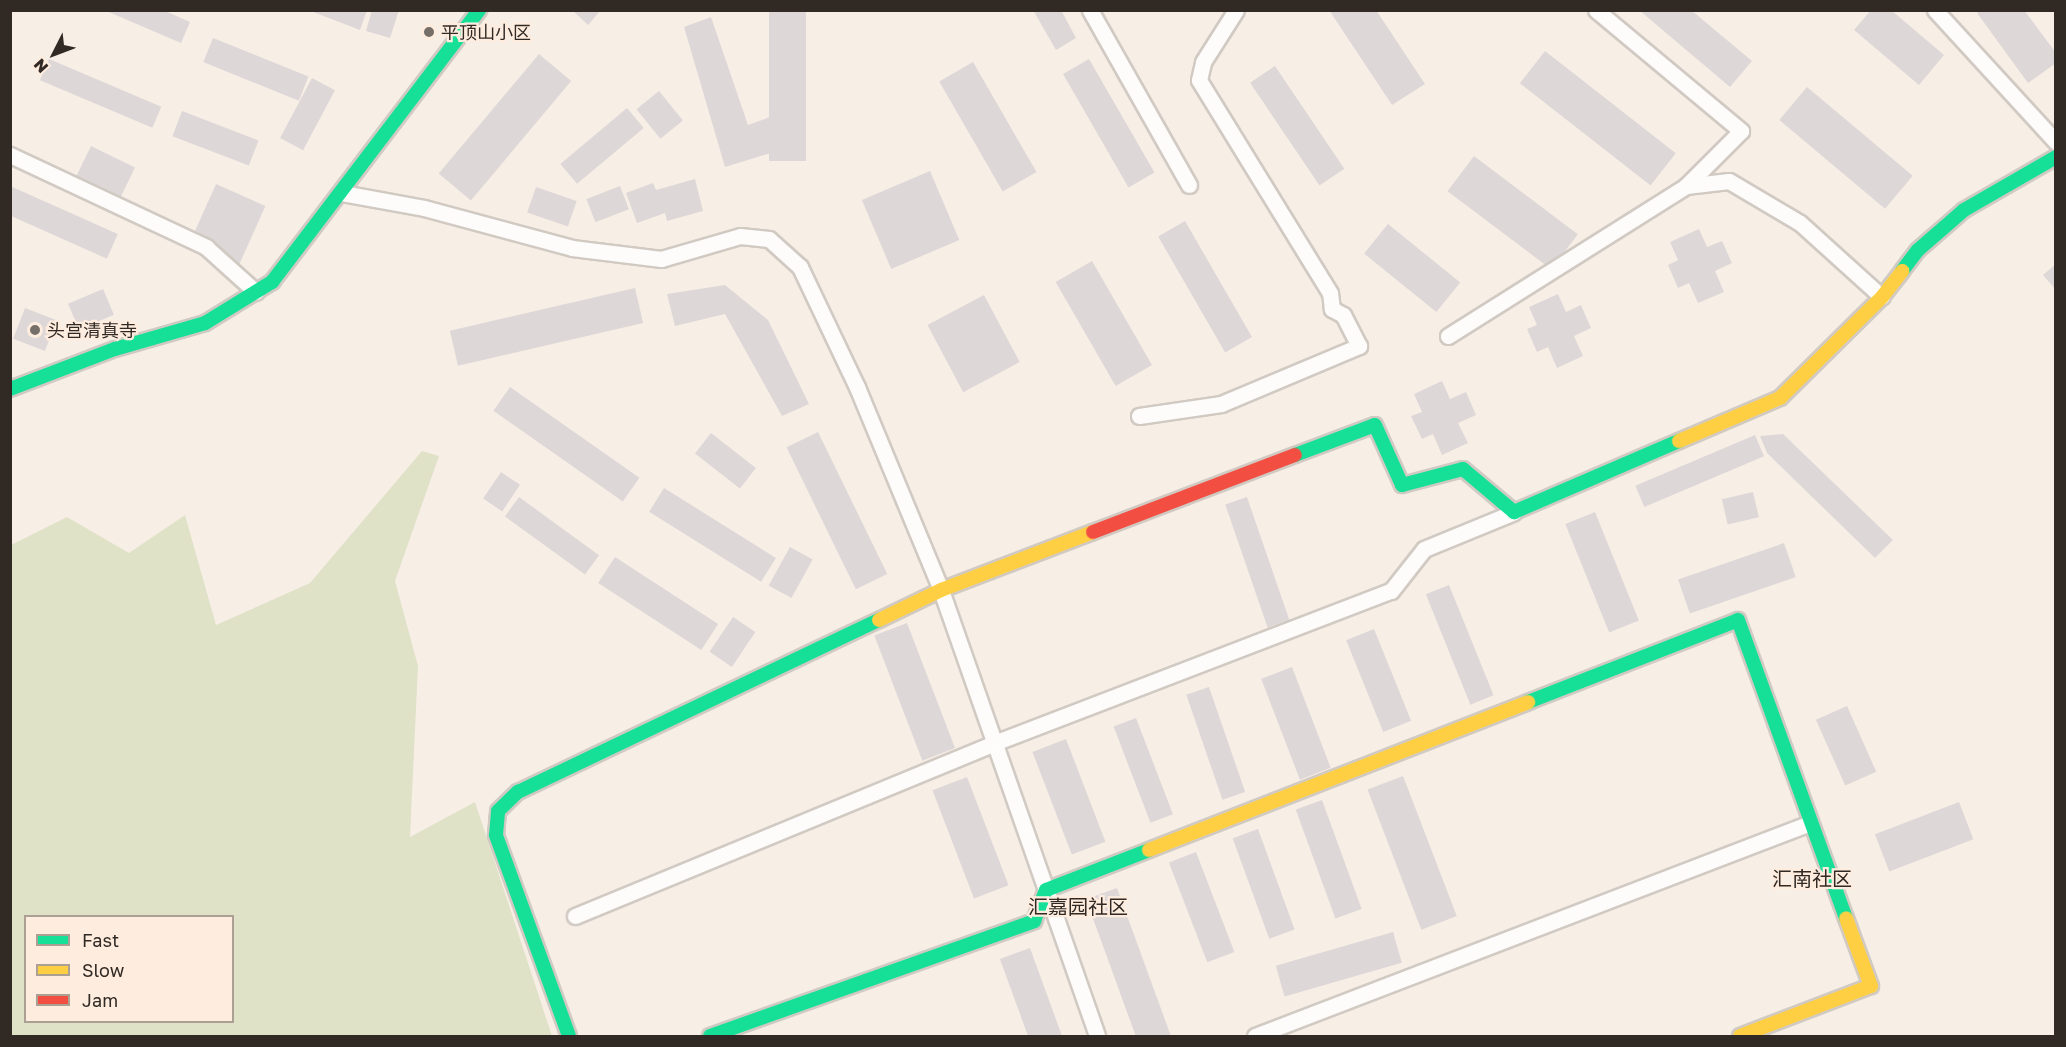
<!DOCTYPE html>
<meta charset="utf-8">
<style>
body{margin:0}
#map{position:relative;width:2066px;height:1047px;overflow:hidden;background:#f7eee6;font-family:"Golos Text","Noto Sans SC",sans-serif}
div>[style]{position:absolute}
[style*='--x']{left:calc(var(--x)*1px);top:calc(var(--y)*1px);width:calc(var(--w)*1px);rotate:calc(var(--a)*1deg)}
.green>*{inset:0;background:#e0e2c8}
.building>*{inset:0;background:#ddd7d7;transform-origin:0 0}
.roads{filter:drop-shadow(2px 0 #d1cac3) drop-shadow(-2px 0 #d1cac3) drop-shadow(0 2px #d1cac3) drop-shadow(0 -2px #d1cac3)}
.street>*{height:15px;margin:-7.5px;padding:0 7.5px;transform-origin:7.5px;border-radius:7.5px;background:#fefcfb}
.fast>*{height:14px;margin:-7px;padding:0 7px;transform-origin:7px;border-radius:7px;background:#16e098}
.slow>*{height:14px;margin:-7px;padding:0 7px;transform-origin:7px;border-radius:7px;background:#ffcf43}
.jam>*{height:14px;margin:-7px;padding:0 7px;transform-origin:7px;border-radius:7px;background:#f24e42}
.dots>*{width:16px;height:16px;translate:-50% -50%;box-sizing:border-box;border:3px solid #feeddf;border-radius:50%}
span{translate:-50% -50%;white-space:nowrap;text-align:center;line-height:1.15;-webkit-text-stroke:4.5px #feeddf;paint-order:stroke}
.poi-label{font-size:18px;color:#302924}
.left{translate:0 -50%;text-align:left}
.neighbourhood-label{font-size:20px;color:#302924}
.frame{position:absolute;inset:0;border:12px solid #302924;pointer-events:none}
.legend{position:absolute;left:24px;top:915px;width:210px;height:108px;box-sizing:border-box;background:#feeddf;border:2px solid #ac9f94;margin:0;padding:8px 10px;list-style:none;font-size:18px;color:#302924}
.legend li{display:flex;align-items:center;gap:12px;height:30px}
.legend b{width:30px;border:2px solid #ac9f94}
.north{position:absolute;left:24px;top:24px;width:60px;height:60px;-webkit-text-stroke:4px #feeddf;paint-order:stroke;rotate:228deg;font-size:16px;font-weight:700;line-height:24px;text-align:center;color:#302924}
.north::after{content:'';display:block;margin:auto;width:21px;height:27px;background:#302924;clip-path:polygon(50% 0,100% 100%,50% 72%,0 100%)}
</style>
<div id="map">
<div class="green">
<i style="clip-path:polygon(evenodd,422px 451px,439px 456px,395px 581px,418px 666px,410px 837px,475px 802px,552px 1036px,11px 1036px,11px 545px,67px 517px,129px 553px,185px 515px,216px 625px,310px 583px,422px 451px,26px 916px,232px 916px,232px 1022px,26px 1022px,26px 916px)"></i>
</div>
<div class="building">
<i style="clip-path:polygon(104px 10px,163px 10px,190px 22px,181px 43px)"></i>
<i style="clip-path:polygon(308px 10px,367px 10px,360px 30px)"></i>
<i style="clip-path:polygon(372px 10px,399px 10px,390px 38px,366px 31px)"></i>
<i style="clip-path:polygon(572px 10px,601px 10px,588px 25px)"></i>
<i style="left:769px;top:10px;width:37px;height:151px"></i>
<i style="clip-path:polygon(1033px 10px,1061px 10px,1076px 38px,1056px 50px)"></i>
<i style="clip-path:polygon(1329px 10px,1376px 10px,1425px 84px,1392px 105px)"></i>
<i style="clip-path:polygon(1639px 10px,1691px 10px,1752px 61px,1730px 87px)"></i>
<i style="clip-path:polygon(1871px 10px,1891px 10px,1944px 55px,1919px 85px,1854px 30px)"></i>
<i style="clip-path:polygon(1981px 10px,2024px 10px,2056px 53px,2056px 63px,2028px 83px,1977px 13px)"></i>
<i style="clip-path:polygon(711px 17px,748px 125px,789px 110px,800px 144px,725px 167px,684px 27px)"></i>
<i style="left:213px;top:38px;width:103px;height:26px;rotate:22deg"></i>
<i style="left:1545px;top:51px;width:166px;height:41px;rotate:38deg"></i>
<i style="left:539px;top:54px;width:42px;height:156px;rotate:40deg"></i>
<i style="left:49px;top:59px;width:122px;height:23px;rotate:23deg"></i>
<i style="left:1089px;top:59px;width:131px;height:30px;rotate:60deg"></i>
<i style="left:973px;top:62px;width:127px;height:39px;rotate:60deg"></i>
<i style="left:1275px;top:66px;width:124px;height:30px;rotate:56deg"></i>
<i style="left:312px;top:78px;width:26px;height:68px;rotate:28deg"></i>
<i style="left:1807px;top:87px;width:138px;height:43px;rotate:40deg"></i>
<i style="left:659px;top:91px;width:38px;height:29px;rotate:51deg"></i>
<i style="left:627px;top:108px;width:26px;height:87px;rotate:50deg"></i>
<i style="left:182px;top:111px;width:82px;height:27px;rotate:21deg"></i>
<i style="left:91px;top:146px;width:49px;height:33px;rotate:26deg"></i>
<i style="left:1474px;top:156px;width:130px;height:44px;rotate:37deg"></i>
<i style="left:930px;top:171px;width:75px;height:74px;rotate:67deg"></i>
<i style="clip-path:polygon(695px 179px,703px 211px,667px 221px,665px 213px,637px 223px,626px 193px,653px 183px,656px 190px)"></i>
<i style="left:216px;top:184px;width:54px;height:68px;rotate:24deg"></i>
<i style="left:10px;top:186px;width:118px;height:27px;rotate:24deg"></i>
<i style="left:620px;top:186px;width:25px;height:36px;rotate:69deg"></i>
<i style="left:536px;top:187px;width:43px;height:27px;rotate:19deg"></i>
<i style="left:1185px;top:221px;width:134px;height:31px;rotate:60deg"></i>
<i style="left:1388px;top:224px;width:93px;height:38px;rotate:39deg"></i>
<i style="clip-path:polygon(1699px 229px,1707px 247px,1722px 241px,1732px 263px,1715px 271px,1724px 292px,1698px 303px,1689px 283px,1678px 288px,1668px 265px,1678px 260px,1670px 242px)"></i>
<i style="left:1092px;top:261px;width:120px;height:42px;rotate:60deg"></i>
<i style="clip-path:polygon(2056px 264px,2056px 290px,2043px 275px)"></i>
<i style="clip-path:polygon(725px 285px,768px 320px,809px 404px,782px 416px,725px 314px,675px 326px,667px 294px)"></i>
<i style="left:635px;top:288px;width:36px;height:190px;rotate:77deg"></i>
<i style="left:103px;top:289px;width:28px;height:38px;rotate:67deg"></i>
<i style="clip-path:polygon(1558px 294px,1566px 312px,1581px 305px,1591px 328px,1574px 336px,1583px 356px,1557px 368px,1548px 347px,1537px 352px,1527px 329px,1537px 325px,1529px 307px)"></i>
<i style="left:984px;top:295px;width:76px;height:64px;rotate:62deg"></i>
<i style="left:25px;top:308px;width:34px;height:33px;rotate:21deg"></i>
<i style="clip-path:polygon(1442px 381px,1450px 399px,1466px 392px,1476px 415px,1458px 423px,1468px 443px,1442px 455px,1433px 434px,1422px 439px,1411px 416px,1422px 412px,1414px 394px)"></i>
<i style="left:510px;top:387px;width:158px;height:29px;rotate:35deg"></i>
<i style="left:818px;top:432px;width:158px;height:35px;rotate:64deg"></i>
<i style="left:711px;top:433px;width:57px;height:26px;rotate:38deg"></i>
<i style="clip-path:polygon(1783px 434px,1893px 540px,1875px 558px,1767px 453px,1760px 436px)"></i>
<i style="left:1755px;top:435px;width:23px;height:130px;rotate:67deg"></i>
<i style="left:501px;top:472px;width:23px;height:32px;rotate:34deg"></i>
<i style="left:664px;top:488px;width:132px;height:28px;rotate:32deg"></i>
<i style="left:1753px;top:492px;width:26px;height:32px;rotate:77deg"></i>
<i style="left:519px;top:497px;width:99px;height:24px;rotate:36deg"></i>
<i style="left:1247px;top:497px;width:130px;height:23px;rotate:71deg"></i>
<i style="left:1595px;top:512px;width:117px;height:32px;rotate:68deg"></i>
<i style="left:1784px;top:543px;width:36px;height:112px;rotate:71deg"></i>
<i style="left:790px;top:547px;width:26px;height:44px;rotate:29deg"></i>
<i style="left:615px;top:557px;width:123px;height:31px;rotate:33deg"></i>
<i style="left:1449px;top:585px;width:119px;height:25px;rotate:68deg"></i>
<i style="left:733px;top:617px;width:27px;height:42px;rotate:34deg"></i>
<i style="left:907px;top:623px;width:134px;height:35px;rotate:69deg"></i>
<i style="left:1374px;top:629px;width:99px;height:30px;rotate:68deg"></i>
<i style="left:1292px;top:667px;width:108px;height:33px;rotate:69deg"></i>
<i style="left:1209px;top:687px;width:111px;height:24px;rotate:71deg"></i>
<i style="left:1847px;top:706px;width:72px;height:34px;rotate:66deg"></i>
<i style="left:1136px;top:718px;width:103px;height:24px;rotate:69deg"></i>
<i style="left:1066px;top:739px;width:110px;height:36px;rotate:69deg"></i>
<i style="left:1403px;top:776px;width:150px;height:38px;rotate:69deg"></i>
<i style="left:967px;top:777px;width:116px;height:37px;rotate:69deg"></i>
<i style="left:1322px;top:800px;width:116px;height:28px;rotate:70deg"></i>
<i style="left:1959px;top:802px;width:40px;height:90px;rotate:69deg"></i>
<i style="left:1258px;top:829px;width:107px;height:27px;rotate:70deg"></i>
<i style="left:1196px;top:852px;width:107px;height:29px;rotate:69deg"></i>
<i style="left:1117px;top:888px;width:157px;height:33px;rotate:70deg"></i>
<i style="left:1393px;top:932px;width:32px;height:122px;rotate:74deg"></i>
<i style="left:1030px;top:948px;width:94px;height:32px;rotate:70deg"></i>
</div>
<div class="roads">
<div class="street">
<i style="--x:1090;--y:10;--w:201;--a:60.5"></i>
<i style="--x:1596;--y:10;--w:189;--a:39.8"></i>
<i style="--x:1741;--y:131;--w:78;--a:135"></i>
<i style="--x:1935;--y:10;--w:179;--a:47.5"></i>
<i style="--x:10;--y:155;--w:217;--a:25.1"></i>
<i style="--x:206;--y:247;--w:67;--a:42"></i>
<i style="--x:342;--y:193;--w:83;--a:10.4"></i>
<i style="--x:424;--y:208;--w:153;--a:15.1"></i>
<i style="--x:572;--y:248;--w:90;--a:7"></i>
<i style="--x:661;--y:259;--w:82;--a:-16.2"></i>
<i style="--x:740;--y:236;--w:29;--a:6"></i>
<i style="--x:769;--y:239;--w:42;--a:42.1"></i>
<i style="--x:800;--y:267;--w:133;--a:64.6"></i>
<i style="--x:857;--y:387;--w:220;--a:67.5"></i>
<i style="--x:941;--y:590;--w:472;--a:70.7"></i>
<i style="--x:1448;--y:336;--w:281;--a:-32.2"></i>
<i style="--x:1686;--y:186;--w:43;--a:-6.6"></i>
<i style="--x:1729;--y:181;--w:82;--a:30.6"></i>
<i style="--x:1800;--y:223;--w:110;--a:42.1"></i>
<i style="--x:1139;--y:416;--w:83;--a:-8.3"></i>
<i style="--x:1221;--y:404;--w:150;--a:-22.8"></i>
<i style="--x:1359;--y:346;--w:35;--a:-117"></i>
<i style="--x:1343;--y:315;--w:13;--a:-151"></i>
<i style="--x:1332;--y:309;--w:16;--a:-97"></i>
<i style="--x:1330;--y:293;--w:250;--a:-121.6"></i>
<i style="--x:1199;--y:80;--w:18;--a:-77"></i>
<i style="--x:1203;--y:62;--w:62;--a:-57.6"></i>
<i style="--x:575;--y:916;--w:453;--a:-22.4"></i>
<i style="--x:994;--y:743;--w:425;--a:-21"></i>
<i style="--x:1391;--y:591;--w:53;--a:-51.8"></i>
<i style="--x:1424;--y:549;--w:97;--a:-22.3"></i>
<i style="--x:1255;--y:1036;--w:594;--a:-21"></i>
</div>
<div class="fast">
<i style="--x:1902;--y:271;--w:26;--a:-53"></i>
<i style="--x:1918;--y:250;--w:61;--a:-41"></i>
<i style="--x:1964;--y:210;--w:106;--a:-29.9"></i>
<i style="--x:10;--y:389;--w:112;--a:-20.9"></i>
<i style="--x:115;--y:349;--w:94;--a:-16.1"></i>
<i style="--x:205;--y:323;--w:79;--a:-31.5"></i>
<i style="--x:272;--y:282;--w:342;--a:-52.7"></i>
<i style="--x:1295;--y:455;--w:85;--a:-20.6"></i>
<i style="--x:1375;--y:425;--w:66;--a:65.8"></i>
<i style="--x:1402;--y:485;--w:63;--a:-14.7"></i>
<i style="--x:1463;--y:469;--w:67;--a:40.1"></i>
<i style="--x:1514;--y:512;--w:180;--a:-23.3"></i>
<i style="--x:1528;--y:702;--w:225;--a:-21.3"></i>
<i style="--x:1738;--y:620;--w:317;--a:70.1"></i>
<i style="--x:569;--y:1036;--w:214;--a:-110"></i>
<i style="--x:496;--y:835;--w:24;--a:-85"></i>
<i style="--x:498;--y:811;--w:28;--a:-44"></i>
<i style="--x:518;--y:792;--w:400;--a:-25.5"></i>
<i style="--x:710;--y:1036;--w:344;--a:-19.5"></i>
<i style="--x:1034;--y:921;--w:33;--a:-69"></i>
<i style="--x:1046;--y:890;--w:110;--a:-21.2"></i>
</div>
<div class="slow">
<i style="--x:1679;--y:441;--w:110;--a:-23.1"></i>
<i style="--x:1780;--y:398;--w:144;--a:-44.7"></i>
<i style="--x:1882;--y:297;--w:33;--a:-52"></i>
<i style="--x:879;--y:620;--w:69;--a:-25.8"></i>
<i style="--x:941;--y:590;--w:163;--a:-20.9"></i>
<i style="--x:1149;--y:850;--w:407;--a:-21.3"></i>
<i style="--x:1740;--y:1036;--w:140;--a:-20.9"></i>
<i style="--x:1871;--y:986;--w:72;--a:-110.2"></i>
</div>
<div class="jam">
<i style="--x:1093;--y:532;--w:216;--a:-20.9"></i>
</div>
</div>
<div class="dots">
<i style="left:429px;top:32px;background:#766e68"></i>
<i style="left:35px;top:330px;background:#766e68"></i>
</div>
<div class="poi-label">
<span class="left" style="left:441px;top:32px">平顶山小区</span>
<span class="left" style="left:47px;top:330px">头宫清真寺</span>
</div>
<div class="neighbourhood-label">
<span style="left:1812px;top:878px">汇南社区</span>
<span style="left:1078px;top:906px">汇嘉园社区</span>
</div>
<div class="frame"></div>
<ul class="legend">
<li><b style="height:8px;background:#16e098"></b>Fast</li>
<li><b style="height:8px;background:#ffcf43"></b>Slow</li>
<li><b style="height:8px;background:#f24e42"></b>Jam</li>
</ul>
<div class="north">N</div>
</div>
